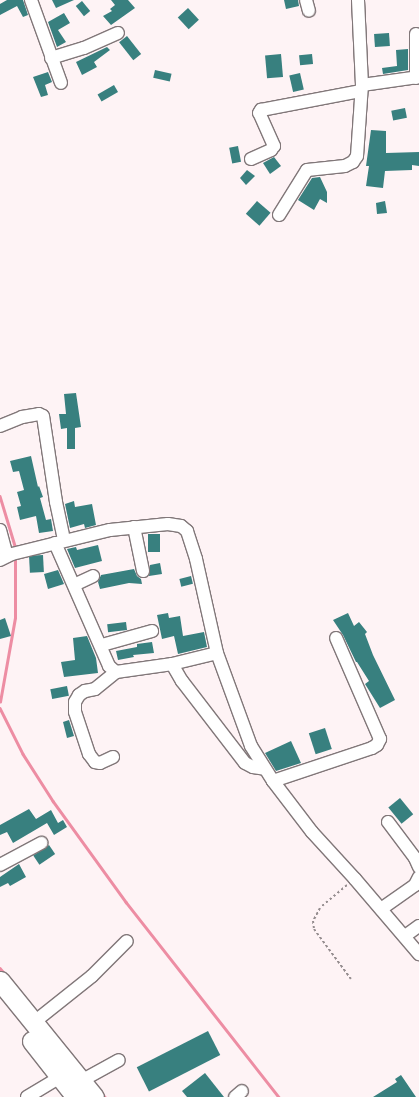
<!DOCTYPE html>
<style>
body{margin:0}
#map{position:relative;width:419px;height:1097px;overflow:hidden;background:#fef3f5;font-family:Helvetica,sans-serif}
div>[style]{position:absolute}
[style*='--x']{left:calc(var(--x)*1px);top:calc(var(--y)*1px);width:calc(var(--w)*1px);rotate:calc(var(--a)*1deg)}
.stream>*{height:2.5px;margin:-1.25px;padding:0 1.25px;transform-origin:1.25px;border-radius:1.25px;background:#ed8da3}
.building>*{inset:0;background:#38807f;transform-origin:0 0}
.path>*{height:2px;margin-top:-1px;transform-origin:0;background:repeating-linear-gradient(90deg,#958d8f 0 2.5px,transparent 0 5px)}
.roads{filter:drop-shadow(1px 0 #817779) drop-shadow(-1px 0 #817779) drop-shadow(0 1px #817779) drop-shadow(0 -1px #817779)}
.minor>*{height:12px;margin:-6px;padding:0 6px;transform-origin:6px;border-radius:6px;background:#fff}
.highway>*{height:19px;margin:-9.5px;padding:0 9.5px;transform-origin:9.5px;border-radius:9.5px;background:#fff}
span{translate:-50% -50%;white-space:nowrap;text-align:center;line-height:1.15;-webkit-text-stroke:4px #fff;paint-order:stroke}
</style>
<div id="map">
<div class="stream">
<i style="--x:0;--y:496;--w:55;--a:73.2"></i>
<i style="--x:0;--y:702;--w:85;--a:-79.9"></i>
<i style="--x:15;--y:618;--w:61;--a:-90"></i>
<i style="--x:0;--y:708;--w:51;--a:63.4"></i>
<i style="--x:23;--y:754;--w:56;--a:57.4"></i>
<i style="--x:53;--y:801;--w:125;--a:54.1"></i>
<i style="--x:126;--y:902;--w:248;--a:51.9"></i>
<i style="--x:0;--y:968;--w:8;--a:50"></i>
<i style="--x:100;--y:1091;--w:8;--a:50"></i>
</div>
<div class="building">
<i style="clip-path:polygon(7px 0,23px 0,28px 15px,23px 17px,17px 6px,0 15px,0 4px)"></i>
<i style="clip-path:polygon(52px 0,74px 0,56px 8px)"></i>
<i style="clip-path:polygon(111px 0,128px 0,135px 8px,111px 25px,103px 16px,112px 11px,110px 9px,115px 5px)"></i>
<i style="clip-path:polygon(284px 0,298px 0,299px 6px,286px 9px)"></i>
<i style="left:82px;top:1px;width:13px;height:8px;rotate:51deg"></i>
<i style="left:188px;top:8px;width:16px;height:14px;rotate:47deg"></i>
<i style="clip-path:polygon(64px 13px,70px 23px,58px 30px,66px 42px,57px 47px,48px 22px)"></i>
<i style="left:389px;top:33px;width:13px;height:15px;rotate:86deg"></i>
<i style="left:127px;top:36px;width:23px;height:10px;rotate:52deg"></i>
<i style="clip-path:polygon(107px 47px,110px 50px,94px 62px,97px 67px,82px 75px,76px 62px)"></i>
<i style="clip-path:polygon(408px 49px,408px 70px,383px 74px,382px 68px,397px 66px,396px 50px)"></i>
<i style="left:281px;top:54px;width:23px;height:16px;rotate:85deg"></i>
<i style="left:312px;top:54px;width:10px;height:13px;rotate:84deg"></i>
<i style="left:155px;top:70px;width:17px;height:8px;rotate:13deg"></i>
<i style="clip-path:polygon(48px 72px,52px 82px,45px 85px,48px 95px,41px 97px,33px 77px)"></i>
<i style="left:300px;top:73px;width:17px;height:11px;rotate:77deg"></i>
<i style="left:114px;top:85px;width:8px;height:19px;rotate:60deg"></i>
<i style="left:405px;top:108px;width:10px;height:14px;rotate:79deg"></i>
<i style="clip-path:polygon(371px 130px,386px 131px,386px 153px,419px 152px,419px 166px,412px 165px,412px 170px,385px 171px,383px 188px,366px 186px,369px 166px,366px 166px)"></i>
<i style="left:238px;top:146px;width:16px;height:9px;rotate:79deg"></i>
<i style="clip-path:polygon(274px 157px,281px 166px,270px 174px,263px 163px)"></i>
<i style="clip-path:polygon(247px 170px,255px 176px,246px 185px,240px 178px)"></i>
<i style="clip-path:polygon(320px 177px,327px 192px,327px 203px,320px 199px,314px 210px,298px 200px,312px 178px)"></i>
<i style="left:257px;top:201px;width:18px;height:17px;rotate:41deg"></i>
<i style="clip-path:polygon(385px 201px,387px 213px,377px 214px,376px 203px)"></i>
<i style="clip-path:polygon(76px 393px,81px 427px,75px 428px,75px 449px,67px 449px,67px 428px,61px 429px,59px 414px,66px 414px,64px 394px)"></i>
<i style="clip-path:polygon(31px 456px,38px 487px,39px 486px,43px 497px,40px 498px,46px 520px,51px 519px,53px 531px,39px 533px,36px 516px,20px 520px,17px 507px,21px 506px,17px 492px,24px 490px,19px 471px,13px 472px,10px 461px)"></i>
<i style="clip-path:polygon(74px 501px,75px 507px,92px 504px,96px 525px,85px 528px,84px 524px,70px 528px,65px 504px)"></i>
<i style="left:148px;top:534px;width:12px;height:18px"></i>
<i style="clip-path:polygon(98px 545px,102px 561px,75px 568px,67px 549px,76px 547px,77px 550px)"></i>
<i style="left:43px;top:555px;width:17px;height:14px;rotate:87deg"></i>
<i style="clip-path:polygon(160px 563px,162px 574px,149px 576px,150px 565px)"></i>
<i style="clip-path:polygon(134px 569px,137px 576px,141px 579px,142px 584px,129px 583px,100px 589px,98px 582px,101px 575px)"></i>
<i style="clip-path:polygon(58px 570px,64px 584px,48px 589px,44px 574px)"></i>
<i style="left:191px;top:576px;width:8px;height:12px;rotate:76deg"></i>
<i style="clip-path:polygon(168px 613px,169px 618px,180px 616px,183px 636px,204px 632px,207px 647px,178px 654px,174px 636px,162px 639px,157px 615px)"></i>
<i style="clip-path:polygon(348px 613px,354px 626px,359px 622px,367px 632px,365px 634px,373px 655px,395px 700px,380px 708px,365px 684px,369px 681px,357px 662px,356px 662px,343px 635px,333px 620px)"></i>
<i style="clip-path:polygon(5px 618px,11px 636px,0 639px,0 620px)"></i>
<i style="left:126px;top:622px;width:8px;height:19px;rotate:83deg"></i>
<i style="clip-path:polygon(87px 636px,96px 658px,98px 673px,64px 677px,61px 662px,75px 660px,73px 638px)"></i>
<i style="clip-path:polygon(152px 642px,154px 653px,133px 655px,134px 657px,118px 660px,116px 651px,137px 647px,137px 644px)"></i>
<i style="left:67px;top:686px;width:10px;height:17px;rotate:79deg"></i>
<i style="clip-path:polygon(69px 720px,74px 736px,67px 738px,63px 722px)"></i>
<i style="left:325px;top:728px;width:22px;height:17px;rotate:72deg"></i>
<i style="clip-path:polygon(291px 741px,301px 763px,276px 771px,265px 753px)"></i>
<i style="left:400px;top:798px;width:21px;height:15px;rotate:51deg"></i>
<i style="clip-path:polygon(29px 809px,36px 819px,51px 810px,58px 823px,63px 820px,67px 827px,54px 835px,47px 823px,13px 843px,7px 832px,0 835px,0 825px)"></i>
<i style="left:49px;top:845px;width:11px;height:19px;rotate:56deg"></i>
<i style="clip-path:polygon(19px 864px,26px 877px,10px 886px,8px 883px,0 887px,0 877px)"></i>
<i style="left:208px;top:1031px;width:27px;height:80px;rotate:63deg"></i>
<i style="clip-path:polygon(205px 1073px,224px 1097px,187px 1097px,182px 1091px)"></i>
<i style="clip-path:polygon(401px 1075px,416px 1097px,373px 1097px,397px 1082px,395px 1079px)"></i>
</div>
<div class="path">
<i style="--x:347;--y:885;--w:35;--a:140"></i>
<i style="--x:320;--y:908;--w:15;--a:118"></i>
<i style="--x:313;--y:921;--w:8;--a:83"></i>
<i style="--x:314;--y:929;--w:62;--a:53.5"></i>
</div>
<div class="roads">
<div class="minor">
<i style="--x:31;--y:0;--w:88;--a:70.1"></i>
<i style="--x:306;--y:0;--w:11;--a:75"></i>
<i style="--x:416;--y:34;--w:44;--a:90"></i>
<i style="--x:51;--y:58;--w:34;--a:-17"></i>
<i style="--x:84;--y:48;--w:37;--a:-24"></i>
<i style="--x:362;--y:85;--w:58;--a:-8"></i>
<i style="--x:251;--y:159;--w:22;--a:-24"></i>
<i style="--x:271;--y:150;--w:5;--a:-53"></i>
<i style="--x:274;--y:146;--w:36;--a:-114"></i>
<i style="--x:259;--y:113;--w:4;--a:-56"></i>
<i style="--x:261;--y:110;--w:102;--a:-10.8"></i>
<i style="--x:279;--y:215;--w:53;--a:-58.1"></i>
<i style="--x:307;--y:170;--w:38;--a:-6"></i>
<i style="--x:345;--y:166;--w:9;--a:-27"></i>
<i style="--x:353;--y:162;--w:7;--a:-56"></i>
<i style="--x:357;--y:156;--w:71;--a:-86"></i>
<i style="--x:362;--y:85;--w:85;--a:-92.7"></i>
<i style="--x:0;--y:426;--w:24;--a:-22"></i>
<i style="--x:22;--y:417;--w:17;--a:-10"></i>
<i style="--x:39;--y:414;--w:4;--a:27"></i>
<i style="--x:43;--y:416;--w:87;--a:81.4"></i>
<i style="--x:56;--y:502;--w:39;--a:78"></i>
<i style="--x:134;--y:527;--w:45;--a:78.4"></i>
<i style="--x:0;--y:530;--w:27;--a:75"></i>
<i style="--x:55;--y:543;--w:134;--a:66.3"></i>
<i style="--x:109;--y:666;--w:9;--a:41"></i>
<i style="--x:0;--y:560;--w:13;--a:-27"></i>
<i style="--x:12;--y:554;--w:101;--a:-13.8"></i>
<i style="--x:110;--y:530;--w:58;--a:-5.9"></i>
<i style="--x:168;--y:524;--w:13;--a:9"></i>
<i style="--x:181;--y:526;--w:8;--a:40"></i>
<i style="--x:187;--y:531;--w:29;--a:72"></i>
<i style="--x:196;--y:559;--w:96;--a:77.4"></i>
<i style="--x:217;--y:653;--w:99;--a:69.9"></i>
<i style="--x:251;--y:746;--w:41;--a:57.8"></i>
<i style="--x:273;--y:781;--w:64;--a:52.6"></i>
<i style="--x:312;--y:832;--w:64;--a:47.5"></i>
<i style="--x:355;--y:879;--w:99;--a:49.5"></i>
<i style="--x:74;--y:585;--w:21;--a:-25"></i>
<i style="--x:102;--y:645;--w:52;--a:-15.6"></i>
<i style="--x:172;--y:664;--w:46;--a:-13.7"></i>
<i style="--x:113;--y:757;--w:14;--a:155"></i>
<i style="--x:100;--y:763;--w:5;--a:-169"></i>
<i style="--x:95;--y:762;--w:10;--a:-127"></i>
<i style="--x:89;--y:754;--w:44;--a:-108.4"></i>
<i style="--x:75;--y:712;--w:10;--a:-90"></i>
<i style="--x:75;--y:702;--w:8;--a:-60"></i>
<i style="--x:79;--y:695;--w:7;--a:-34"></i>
<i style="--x:85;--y:691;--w:10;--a:-11"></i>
<i style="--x:95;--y:689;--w:27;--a:-39"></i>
<i style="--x:116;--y:672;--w:57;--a:-8.1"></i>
<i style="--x:172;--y:664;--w:20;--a:60"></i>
<i style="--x:182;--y:681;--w:103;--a:52.5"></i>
<i style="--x:245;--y:763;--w:9;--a:27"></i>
<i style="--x:253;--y:767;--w:12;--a:9"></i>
<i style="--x:273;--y:781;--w:104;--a:-18.4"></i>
<i style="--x:372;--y:748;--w:6;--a:-31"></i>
<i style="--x:377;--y:745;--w:7;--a:-63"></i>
<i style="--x:380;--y:739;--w:110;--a:-113.5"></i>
<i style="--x:388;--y:822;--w:45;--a:53.1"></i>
<i style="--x:415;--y:858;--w:10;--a:66"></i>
<i style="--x:0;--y:865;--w:47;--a:-28.2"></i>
<i style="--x:381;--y:909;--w:42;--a:-35.2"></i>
<i style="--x:415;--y:885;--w:9;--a:-63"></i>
<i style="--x:405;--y:936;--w:17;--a:-36"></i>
<i style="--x:33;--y:1023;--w:75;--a:-38.5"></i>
<i style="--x:92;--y:976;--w:49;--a:-45"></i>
<i style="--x:81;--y:1081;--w:43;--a:-28.9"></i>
<i style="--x:27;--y:1097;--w:39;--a:-31"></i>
<i style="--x:235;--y:1097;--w:9;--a:-41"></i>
</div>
<div class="highway">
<i style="--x:0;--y:981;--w:149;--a:51"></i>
<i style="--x:32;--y:1041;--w:71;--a:51.8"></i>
</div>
</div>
</div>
